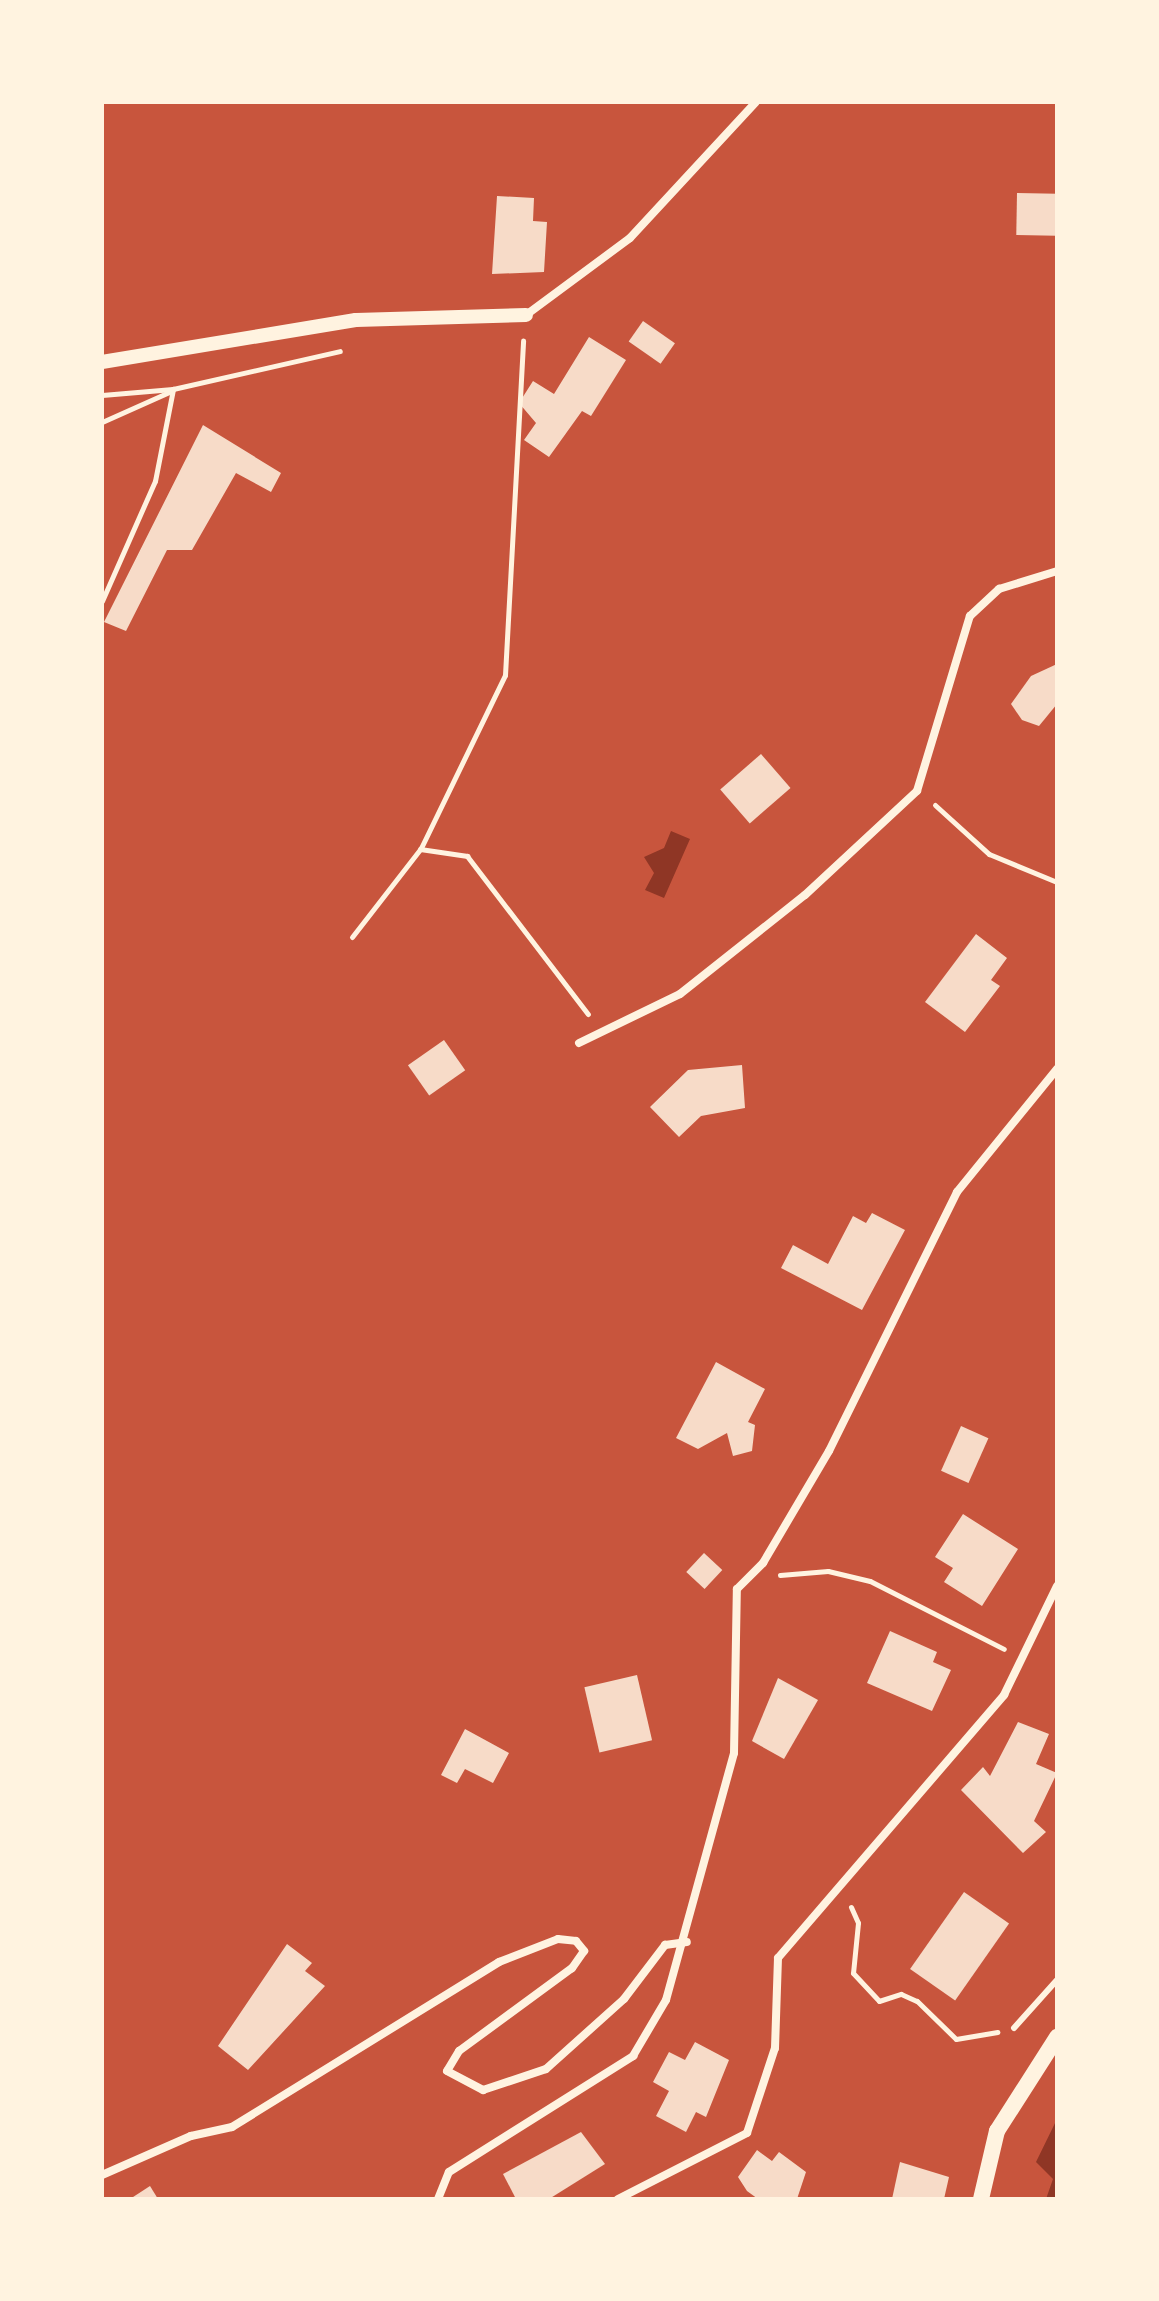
<!DOCTYPE html>
<style>
body{margin:0}
#map{position:relative;width:1159px;height:2301px;overflow:hidden;background:#c8553d;font-family:Cabin,sans-serif}
div>[style]{position:absolute}
[style*='--x']{left:calc(var(--x)*1px);top:calc(var(--y)*1px);width:calc(var(--w)*1px);rotate:calc(var(--a)*1deg)}
.water>*{inset:0;background:#8f3625}
.building>*{inset:0;background:#f7dbc8;transform-origin:0 0}
.path>*{height:5px;margin:-2.5px;padding:0 2.5px;transform-origin:2.5px;border-radius:2.5px;background:#fff3e0}
.service>*{height:6px;margin:-3px;padding:0 3px;transform-origin:3px;border-radius:3px;background:#fff3e0}
.minor>*{height:8px;margin:-4px;padding:0 4px;transform-origin:4px;border-radius:4px;background:#fff3e0}
.tertiary>*{height:14px;margin:-7px;padding:0 7px;transform-origin:7px;border-radius:7px;background:#fff3e0}
.secondary>*{height:16px;margin:-8px;padding:0 8px;transform-origin:8px;border-radius:8px;background:#fff3e0}
span{translate:-50% -50%;white-space:nowrap;text-align:center;line-height:1.15;-webkit-text-stroke:8px #fff3e0;paint-order:stroke}
.frame{position:absolute;inset:0;border:104px solid #fff3e0;pointer-events:none}
</style>
<div id="map">
<div class="water">
<i style="clip-path:polygon(671px 831px,690px 839px,664px 898px,645px 890px,654px 873px,644px 857px,664px 848px)"></i>
<i style="clip-path:polygon(1057px 2119px,1057px 2199px,1046px 2199px,1053px 2179px,1036px 2162px)"></i>
</div>
<div class="building">
<i style="left:1017px;top:193px;width:40px;height:42px;rotate:1deg"></i>
<i style="clip-path:polygon(497px 196px,534px 198px,533px 221px,547px 222px,544px 272px,492px 274px)"></i>
<i style="left:643px;top:321px;width:39px;height:25px;rotate:35deg"></i>
<i style="clip-path:polygon(589px 337px,626px 360px,591px 416px,582px 411px,549px 457px,524px 440px,536px 423px,519px 403px,533px 381px,554px 394px)"></i>
<i style="clip-path:polygon(203px 425px,281px 473px,271px 492px,236px 473px,192px 550px,167px 550px,126px 631px,104px 622px)"></i>
<i style="clip-path:polygon(1057px 664px,1057px 704px,1039px 726px,1022px 720px,1011px 704px,1031px 676px)"></i>
<i style="left:761px;top:754px;width:45px;height:54px;rotate:49deg"></i>
<i style="clip-path:polygon(976px 934px,1007px 958px,991px 980px,1000px 986px,965px 1032px,925px 1002px)"></i>
<i style="left:444px;top:1040px;width:37px;height:44px;rotate:55deg"></i>
<i style="clip-path:polygon(742px 1065px,745px 1108px,701px 1116px,679px 1137px,650px 1107px,688px 1070px)"></i>
<i style="clip-path:polygon(872px 1213px,905px 1230px,862px 1310px,781px 1268px,793px 1245px,828px 1264px,853px 1216px,866px 1223px)"></i>
<i style="clip-path:polygon(716px 1362px,765px 1389px,748px 1422px,755px 1425px,752px 1451px,733px 1456px,727px 1433px,698px 1449px,676px 1438px)"></i>
<i style="left:961px;top:1426px;width:30px;height:49px;rotate:24deg"></i>
<i style="clip-path:polygon(963px 1514px,1018px 1549px,982px 1606px,944px 1582px,953px 1568px,935px 1557px)"></i>
<i style="left:704px;top:1553px;width:25px;height:26px;rotate:43deg"></i>
<i style="clip-path:polygon(890px 1631px,937px 1652px,933px 1662px,951px 1670px,932px 1711px,867px 1683px)"></i>
<i style="left:637px;top:1675px;width:67px;height:54px;rotate:77deg"></i>
<i style="clip-path:polygon(778px 1678px,818px 1700px,784px 1759px,752px 1741px)"></i>
<i style="clip-path:polygon(1018px 1722px,1049px 1734px,1036px 1764px,1057px 1773px,1034px 1821px,1046px 1832px,1023px 1853px,961px 1790px,983px 1767px,990px 1776px)"></i>
<i style="clip-path:polygon(465px 1729px,509px 1753px,493px 1783px,465px 1769px,457px 1783px,441px 1775px)"></i>
<i style="left:964px;top:1892px;width:55px;height:94px;rotate:35deg"></i>
<i style="clip-path:polygon(287px 1944px,312px 1963px,305px 1971px,325px 1986px,248px 2070px,218px 2046px)"></i>
<i style="clip-path:polygon(695px 2042px,729px 2060px,706px 2117px,696px 2112px,686px 2132px,656px 2116px,669px 2091px,653px 2082px,669px 2052px,685px 2060px)"></i>
<i style="clip-path:polygon(581px 2132px,605px 2164px,549px 2199px,516px 2199px,503px 2174px)"></i>
<i style="clip-path:polygon(757px 2150px,772px 2161px,779px 2152px,806px 2172px,797px 2199px,758px 2199px,747px 2191px,738px 2177px)"></i>
<i style="clip-path:polygon(900px 2162px,949px 2177px,944px 2199px,892px 2199px)"></i>
<i style="clip-path:polygon(150px 2186px,158px 2199px,130px 2199px)"></i>
</div>
<div class="path">
<i style="--x:102;--y:395;--w:71;--a:-4.8"></i>
<i style="--x:173;--y:389;--w:171;--a:-12.8"></i>
<i style="--x:102;--y:422;--w:73;--a:-24.1"></i>
<i style="--x:102;--y:601;--w:131;--a:-66.2"></i>
<i style="--x:155;--y:481;--w:94;--a:-78.9"></i>
<i style="--x:935;--y:805;--w:73;--a:42.2"></i>
<i style="--x:989;--y:854;--w:74;--a:22.4"></i>
<i style="--x:420;--y:849;--w:48;--a:8.5"></i>
<i style="--x:467;--y:856;--w:199;--a:52.6"></i>
<i style="--x:352;--y:937;--w:113;--a:-52.2"></i>
<i style="--x:421;--y:848;--w:192;--a:-64.1"></i>
<i style="--x:505;--y:675;--w:335;--a:-86.9"></i>
<i style="--x:780;--y:1575;--w:48;--a:-4.8"></i>
<i style="--x:828;--y:1571;--w:43;--a:13.4"></i>
<i style="--x:870;--y:1581;--w:150;--a:26.9"></i>
<i style="--x:851;--y:1907;--w:17;--a:66"></i>
<i style="--x:858;--y:1923;--w:50;--a:95.7"></i>
<i style="--x:853;--y:1973;--w:38;--a:47"></i>
<i style="--x:879;--y:2001;--w:23;--a:-18"></i>
<i style="--x:901;--y:1994;--w:17;--a:24"></i>
<i style="--x:917;--y:2001;--w:54;--a:44.3"></i>
<i style="--x:956;--y:2039;--w:42;--a:-9.7"></i>
</div>
<div class="service">
<i style="--x:1014;--y:2028;--w:64;--a:-48.1"></i>
</div>
<div class="minor">
<i style="--x:526;--y:315;--w:129;--a:-36.5"></i>
<i style="--x:630;--y:238;--w:185;--a:-47.2"></i>
<i style="--x:579;--y:1043;--w:112;--a:-25.9"></i>
<i style="--x:680;--y:994;--w:159;--a:-38.4"></i>
<i style="--x:805;--y:895;--w:153;--a:-42.9"></i>
<i style="--x:917;--y:791;--w:183;--a:-73.2"></i>
<i style="--x:970;--y:616;--w:40;--a:-43"></i>
<i style="--x:999;--y:589;--w:61;--a:-17.2"></i>
<i style="--x:102;--y:2175;--w:97;--a:-23.7"></i>
<i style="--x:191;--y:2136;--w:42;--a:-12.4"></i>
<i style="--x:232;--y:2127;--w:314;--a:-31.7"></i>
<i style="--x:499;--y:1962;--w:63;--a:-21.3"></i>
<i style="--x:558;--y:1939;--w:18;--a:6"></i>
<i style="--x:576;--y:1941;--w:13;--a:51"></i>
<i style="--x:584;--y:1951;--w:21;--a:125"></i>
<i style="--x:572;--y:1968;--w:140;--a:143.7"></i>
<i style="--x:459;--y:2051;--w:23;--a:121"></i>
<i style="--x:447;--y:2071;--w:41;--a:27.8"></i>
<i style="--x:483;--y:2090;--w:66;--a:-18.4"></i>
<i style="--x:546;--y:2069;--w:105;--a:-41.9"></i>
<i style="--x:624;--y:1999;--w:68;--a:-52.8"></i>
<i style="--x:665;--y:1945;--w:22;--a:-8"></i>
<i style="--x:438;--y:2199;--w:29;--a:-68"></i>
<i style="--x:449;--y:2172;--w:218;--a:-32.2"></i>
<i style="--x:633;--y:2056;--w:65;--a:-59.5"></i>
<i style="--x:666;--y:2000;--w:256;--a:-74.6"></i>
<i style="--x:734;--y:1753;--w:164;--a:-89"></i>
<i style="--x:737;--y:1589;--w:37;--a:-45"></i>
<i style="--x:763;--y:1563;--w:130;--a:-59.5"></i>
<i style="--x:829;--y:1451;--w:289;--a:-63.7"></i>
<i style="--x:957;--y:1192;--w:159;--a:-50.9"></i>
<i style="--x:618;--y:2199;--w:145;--a:-27.1"></i>
<i style="--x:747;--y:2133;--w:89;--a:-71.8"></i>
<i style="--x:775;--y:2048;--w:90;--a:-88.1"></i>
<i style="--x:778;--y:1958;--w:347;--a:-49.3"></i>
<i style="--x:1004;--y:1695;--w:121;--a:-64.1"></i>
</div>
<div class="tertiary">
<i style="--x:102;--y:362;--w:257;--a:-9.4"></i>
<i style="--x:356;--y:320;--w:170;--a:-1.7"></i>
</div>
<div class="secondary">
<i style="--x:981;--y:2199;--w:70;--a:-76.8"></i>
<i style="--x:997;--y:2131;--w:112;--a:-57.4"></i>
</div>
<div class="frame"></div>
</div>
